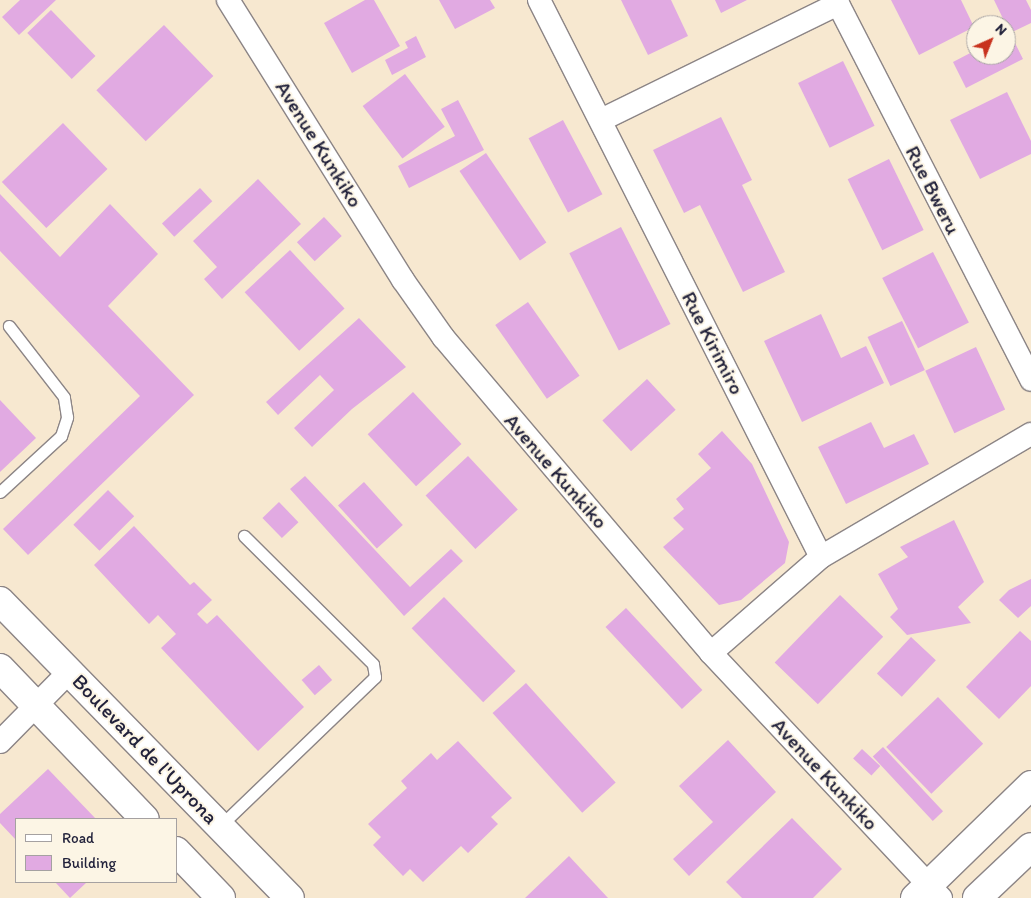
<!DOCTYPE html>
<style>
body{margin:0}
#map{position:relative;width:1031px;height:898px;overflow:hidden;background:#f7e8d0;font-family:Itim,sans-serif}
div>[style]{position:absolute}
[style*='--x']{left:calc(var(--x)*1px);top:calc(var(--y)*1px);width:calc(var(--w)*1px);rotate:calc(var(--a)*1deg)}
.building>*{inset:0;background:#e1aae2;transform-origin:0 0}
.roads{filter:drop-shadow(1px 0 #8c8586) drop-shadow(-1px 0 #8c8586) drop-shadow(0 1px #8c8586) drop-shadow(0 -1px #8c8586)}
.lane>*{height:11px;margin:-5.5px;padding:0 5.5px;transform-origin:5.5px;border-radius:5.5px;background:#fff}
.street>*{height:22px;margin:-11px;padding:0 11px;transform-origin:11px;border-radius:11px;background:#fff}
.secondary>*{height:28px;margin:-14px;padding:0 14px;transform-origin:14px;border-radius:14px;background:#fff}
span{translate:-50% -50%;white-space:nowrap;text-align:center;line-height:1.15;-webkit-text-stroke:4px #fcf5e5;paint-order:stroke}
.street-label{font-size:21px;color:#22223b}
.legend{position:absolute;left:15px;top:818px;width:162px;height:65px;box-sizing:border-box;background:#fcf5e5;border:1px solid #a5a1a1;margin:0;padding:6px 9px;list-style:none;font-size:15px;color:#22223b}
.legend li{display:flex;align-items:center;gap:10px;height:25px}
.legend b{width:25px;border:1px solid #a5a1a1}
.north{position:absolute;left:966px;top:15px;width:50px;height:50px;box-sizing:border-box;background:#fcf5e5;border:1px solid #a5a1a1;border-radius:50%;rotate:44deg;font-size:14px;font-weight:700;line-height:20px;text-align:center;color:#22223b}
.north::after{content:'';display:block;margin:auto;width:18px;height:22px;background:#c8321e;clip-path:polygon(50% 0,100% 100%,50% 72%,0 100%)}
</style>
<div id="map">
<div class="building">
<i style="clip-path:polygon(20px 0,56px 0,19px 35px,2px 17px)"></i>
<i style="clip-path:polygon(365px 0,374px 0,400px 46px,352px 73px,324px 23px)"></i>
<i style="clip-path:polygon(439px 0,490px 0,495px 8px,455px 29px)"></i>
<i style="clip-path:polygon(621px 0,671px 0,688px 36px,648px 55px)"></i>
<i style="clip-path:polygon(715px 0,747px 0,721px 13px)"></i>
<i style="clip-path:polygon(891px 0,961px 0,974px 27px,919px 55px)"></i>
<i style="clip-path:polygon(994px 0,1026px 0,1031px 10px,1031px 23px,1010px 33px)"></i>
<i style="left:51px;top:10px;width:64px;height:33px;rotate:46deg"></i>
<i style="left:164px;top:25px;width:71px;height:94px;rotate:46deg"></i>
<i style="clip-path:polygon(1010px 33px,1023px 59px,966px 88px,953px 62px,976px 50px,976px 55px,1006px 55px,1006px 35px)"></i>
<i style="clip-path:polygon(416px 36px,426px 57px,392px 75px,385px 60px,408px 48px,405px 42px)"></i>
<i style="left:843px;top:61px;width:72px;height:50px;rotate:64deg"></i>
<i style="left:405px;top:74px;width:66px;height:53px;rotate:53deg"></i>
<i style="clip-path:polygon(1007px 92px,1031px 141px,1031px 154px,980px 179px,950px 120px)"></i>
<i style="clip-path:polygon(458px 100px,484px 150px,409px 188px,398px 166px,455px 136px,441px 109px)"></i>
<i style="clip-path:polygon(721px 117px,752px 180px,742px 185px,785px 272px,743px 292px,700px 205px,684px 213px,653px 150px)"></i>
<i style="left:563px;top:120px;width:84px;height:39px;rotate:62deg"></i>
<i style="left:63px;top:123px;width:64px;height:85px;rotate:46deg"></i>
<i style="left:486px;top:153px;width:108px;height:32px;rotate:56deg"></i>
<i style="left:889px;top:159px;width:79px;height:46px;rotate:64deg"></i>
<i style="clip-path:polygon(258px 179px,301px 224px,222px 299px,204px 279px,217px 267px,193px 241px)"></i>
<i style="left:200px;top:188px;width:18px;height:52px;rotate:47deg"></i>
<i style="clip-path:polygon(0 194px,60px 257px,110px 204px,158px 254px,108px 306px,194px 395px,28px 555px,3px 529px,140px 396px,0 251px)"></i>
<i style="left:324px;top:217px;width:26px;height:37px;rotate:47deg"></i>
<i style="left:621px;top:227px;width:109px;height:58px;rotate:63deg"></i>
<i style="left:290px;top:250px;width:80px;height:62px;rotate:47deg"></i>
<i style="left:933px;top:252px;width:79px;height:57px;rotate:63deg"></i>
<i style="left:528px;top:302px;width:90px;height:40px;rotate:55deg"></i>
<i style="clip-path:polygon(821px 314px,841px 358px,866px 346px,884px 383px,802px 422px,764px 341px)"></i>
<i style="clip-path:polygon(359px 318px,406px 367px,352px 409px,312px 447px,294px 428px,334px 390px,320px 375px,278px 415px,266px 402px)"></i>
<i style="left:902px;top:321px;width:54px;height:38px;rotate:65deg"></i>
<i style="left:976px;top:347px;width:69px;height:56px;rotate:65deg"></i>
<i style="left:647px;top:379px;width:42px;height:61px;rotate:47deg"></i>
<i style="left:413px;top:392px;width:71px;height:62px;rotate:47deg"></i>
<i style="clip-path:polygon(0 400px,36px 438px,0 472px)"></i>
<i style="clip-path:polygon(871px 422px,884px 448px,914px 434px,929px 464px,846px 504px,818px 447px)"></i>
<i style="clip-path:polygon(722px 431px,752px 464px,789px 542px,785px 563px,741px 600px,719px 605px,663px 547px,684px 529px,673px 518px,684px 509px,676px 499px,711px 468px,698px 454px)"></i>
<i style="left:468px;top:456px;width:73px;height:58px;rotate:47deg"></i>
<i style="clip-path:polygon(305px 476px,410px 587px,451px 549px,463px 561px,404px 616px,290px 489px)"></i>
<i style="left:364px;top:482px;width:58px;height:35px;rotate:48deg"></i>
<i style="left:108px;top:490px;width:37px;height:49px;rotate:45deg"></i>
<i style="left:279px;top:502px;width:28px;height:23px;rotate:46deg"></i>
<i style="clip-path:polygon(954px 520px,984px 582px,958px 607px,971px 623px,907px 635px,890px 617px,898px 609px,878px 574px,908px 557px,900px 547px)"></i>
<i style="clip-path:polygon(134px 526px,190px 585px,194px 582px,212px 600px,197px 614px,207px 624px,217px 615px,304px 707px,258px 751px,161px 648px,176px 634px,158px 615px,149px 624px,94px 565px)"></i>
<i style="clip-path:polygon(1031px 579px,1031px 606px,1018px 618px,999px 600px,1009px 590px)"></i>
<i style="left:840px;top:595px;width:60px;height:94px;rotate:44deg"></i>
<i style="left:444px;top:597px;width:103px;height:45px;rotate:46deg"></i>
<i style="left:626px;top:608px;width:112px;height:28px;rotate:47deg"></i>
<i style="clip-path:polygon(1020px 631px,1031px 641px,1031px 686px,999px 719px,966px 687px)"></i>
<i style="left:911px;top:637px;width:34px;height:50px;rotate:43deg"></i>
<i style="left:319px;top:665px;width:20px;height:23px;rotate:49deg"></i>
<i style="left:526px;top:683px;width:134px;height:45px;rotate:48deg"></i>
<i style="left:938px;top:697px;width:65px;height:72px;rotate:46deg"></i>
<i style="clip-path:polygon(728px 740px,776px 792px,689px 876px,673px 859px,713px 822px,679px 786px)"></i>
<i style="clip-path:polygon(458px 741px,512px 798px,491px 817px,498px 824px,468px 853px,461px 846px,423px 882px,410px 869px,403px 876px,373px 845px,381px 837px,368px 824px,407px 788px,401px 781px,431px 753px,437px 760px)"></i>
<i style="left:883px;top:747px;width:88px;height:14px;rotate:47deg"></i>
<i style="left:862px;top:749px;width:25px;height:13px;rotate:43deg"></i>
<i style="clip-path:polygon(48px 769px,96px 819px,16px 819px,16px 840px,0 823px,0 814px)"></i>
<i style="clip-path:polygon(792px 818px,842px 869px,813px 898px,742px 898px,726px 882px)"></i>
<i style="clip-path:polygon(569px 856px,608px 898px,525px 898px)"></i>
<i style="clip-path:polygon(55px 882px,87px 882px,70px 898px)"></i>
</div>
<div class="roads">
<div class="lane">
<i style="--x:0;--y:492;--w:83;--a:-42.6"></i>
<i style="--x:61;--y:436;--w:20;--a:-72"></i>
<i style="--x:67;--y:417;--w:20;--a:-99"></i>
<i style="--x:64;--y:397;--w:90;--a:-127.8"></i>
<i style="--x:220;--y:826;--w:215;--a:-43.9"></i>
<i style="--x:375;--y:677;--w:13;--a:-99"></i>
<i style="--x:373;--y:664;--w:182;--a:-135.2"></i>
</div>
<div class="street">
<i style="--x:228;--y:0;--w:330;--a:58"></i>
<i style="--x:403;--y:280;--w:70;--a:54.9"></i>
<i style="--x:443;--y:337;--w:414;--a:49.7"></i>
<i style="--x:711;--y:653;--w:336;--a:46.8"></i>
<i style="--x:539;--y:0;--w:624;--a:63.15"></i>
<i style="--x:821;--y:557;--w:146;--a:138.9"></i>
<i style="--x:836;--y:0;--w:427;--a:62.8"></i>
<i style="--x:601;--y:120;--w:264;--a:-26.1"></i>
<i style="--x:821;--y:557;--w:243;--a:-30.4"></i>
<i style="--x:0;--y:742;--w:100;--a:-45.4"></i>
</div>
<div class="secondary">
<i style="--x:0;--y:601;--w:415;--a:45.7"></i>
<i style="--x:0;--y:668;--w:209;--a:46.2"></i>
<i style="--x:176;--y:851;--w:65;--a:46.2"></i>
<i style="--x:915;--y:898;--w:162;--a:-44.2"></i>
<i style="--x:977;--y:898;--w:74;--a:-43.4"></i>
</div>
</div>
<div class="street-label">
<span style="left:319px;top:144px;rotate:58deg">Avenue Kunkiko</span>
<span style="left:933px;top:190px;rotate:63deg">Rue Bweru</span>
<span style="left:713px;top:343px;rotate:63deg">Rue Kirimiro</span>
<span style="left:556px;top:471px;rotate:49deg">Avenue Kunkiko</span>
<span style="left:145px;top:749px;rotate:46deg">Boulevard de l'Uprona</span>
<span style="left:825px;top:774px;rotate:47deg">Avenue Kunkiko</span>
</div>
<ul class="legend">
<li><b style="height:6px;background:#fff"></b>Road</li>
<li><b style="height:14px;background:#e1aae2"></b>Building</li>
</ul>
<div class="north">N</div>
</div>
